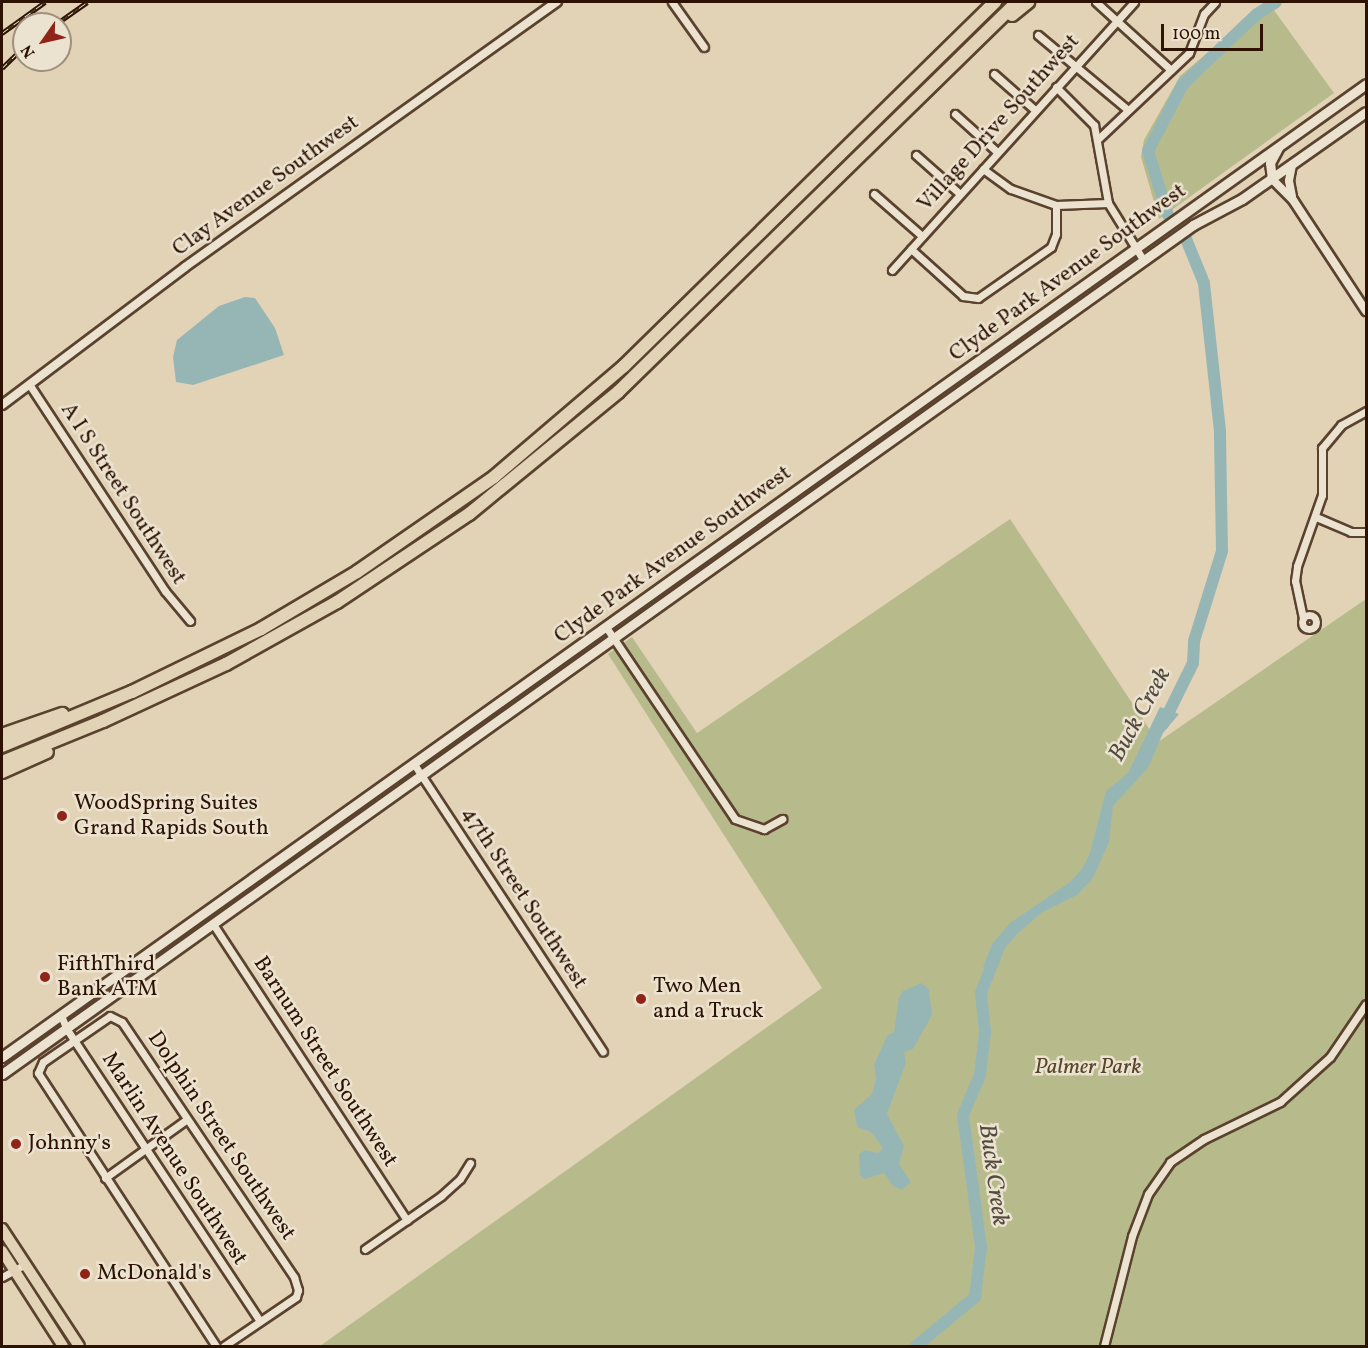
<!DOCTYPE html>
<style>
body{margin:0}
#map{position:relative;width:1368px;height:1348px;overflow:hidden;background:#e2d3b7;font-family:Vollkorn,serif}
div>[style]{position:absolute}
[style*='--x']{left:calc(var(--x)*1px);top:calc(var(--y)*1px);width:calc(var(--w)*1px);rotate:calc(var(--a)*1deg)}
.green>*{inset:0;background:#b7bb8c}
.water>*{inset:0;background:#96b6b6}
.river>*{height:12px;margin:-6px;padding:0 6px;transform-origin:6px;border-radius:6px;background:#96b6b6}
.roads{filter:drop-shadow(2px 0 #5a422e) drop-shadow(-2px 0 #5a422e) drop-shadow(0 2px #5a422e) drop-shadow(0 -2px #5a422e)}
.minor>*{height:7px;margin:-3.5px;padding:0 3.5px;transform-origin:3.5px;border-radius:3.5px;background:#ece2d0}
.minor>.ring{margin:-3.5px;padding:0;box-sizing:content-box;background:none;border:7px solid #ece2d0;border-radius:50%}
.tertiary>*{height:8px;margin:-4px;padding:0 4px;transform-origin:4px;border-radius:4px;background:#ece2d0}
.secondary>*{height:9px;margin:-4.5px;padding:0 4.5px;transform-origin:4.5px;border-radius:4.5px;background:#ece2d0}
.primary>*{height:10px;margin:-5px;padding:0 5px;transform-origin:5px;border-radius:5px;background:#e2d3b7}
.motorway>*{height:12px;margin:-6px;padding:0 6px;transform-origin:6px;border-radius:6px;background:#e2d3b7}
.rail>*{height:4.5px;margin-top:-2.25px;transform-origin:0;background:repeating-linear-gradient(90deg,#ece2d0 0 7px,#2d1201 0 14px);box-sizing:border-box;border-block:2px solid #2d1201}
.dots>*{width:16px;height:16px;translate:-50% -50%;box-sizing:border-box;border:3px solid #ece2d0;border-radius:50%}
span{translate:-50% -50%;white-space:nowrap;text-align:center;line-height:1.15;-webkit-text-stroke:5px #ece2d0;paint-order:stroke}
.street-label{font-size:22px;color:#2d1201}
.poi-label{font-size:22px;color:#2d1201}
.left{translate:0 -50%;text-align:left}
.park-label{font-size:22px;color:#56452b;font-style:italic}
.water-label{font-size:24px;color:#524b40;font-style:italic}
.frame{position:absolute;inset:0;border:3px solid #2d1201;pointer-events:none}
.north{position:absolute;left:12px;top:12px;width:60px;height:60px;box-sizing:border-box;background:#ece2d0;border:2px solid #a08f7d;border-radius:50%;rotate:236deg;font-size:16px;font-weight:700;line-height:24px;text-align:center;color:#2d1201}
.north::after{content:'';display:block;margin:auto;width:21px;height:27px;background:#8f2418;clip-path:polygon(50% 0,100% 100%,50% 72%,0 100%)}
.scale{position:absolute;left:1161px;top:24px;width:102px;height:27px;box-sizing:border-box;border:3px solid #2d1201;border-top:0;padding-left:8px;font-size:18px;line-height:21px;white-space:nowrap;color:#2d1201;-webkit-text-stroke:4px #ece2d0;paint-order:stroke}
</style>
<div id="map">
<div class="green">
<i style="clip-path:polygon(1268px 2px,1334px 93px,1159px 219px,1141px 157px,1144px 140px,1180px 76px)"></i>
<i style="clip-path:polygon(1010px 519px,1158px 742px,1366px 599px,1366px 1346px,320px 1346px,822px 988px,608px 654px,632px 637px,697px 733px)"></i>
</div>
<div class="water">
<i style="clip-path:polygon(245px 297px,255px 298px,275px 328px,284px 355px,193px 385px,176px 382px,173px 357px,177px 340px,219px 306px)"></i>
<i style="clip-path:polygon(1160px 707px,1179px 714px,1163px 733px,1148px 768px,1113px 806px,1109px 842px,1093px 878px,1077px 895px,1041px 913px,1016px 935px,1005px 948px,996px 970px,983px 967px,992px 944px,1010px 923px,1070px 882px,1082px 869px,1090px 853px,1106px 791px,1128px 773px)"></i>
<i style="clip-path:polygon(922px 983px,929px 990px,932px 1015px,913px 1049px,904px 1052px,906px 1063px,887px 1114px,904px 1146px,899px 1164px,911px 1182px,902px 1190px,893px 1186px,884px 1173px,865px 1179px,860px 1175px,859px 1154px,865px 1150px,878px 1153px,883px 1148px,871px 1132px,857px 1127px,854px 1110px,872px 1094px,876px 1078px,874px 1065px,887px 1036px,894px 1032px,899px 997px,903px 991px)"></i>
</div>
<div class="river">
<i style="--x:1168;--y:215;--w:67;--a:-107.4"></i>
<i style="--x:1148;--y:151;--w:76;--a:-62.4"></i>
<i style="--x:1183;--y:84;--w:102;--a:-43.4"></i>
<i style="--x:1257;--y:14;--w:22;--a:-32"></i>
<i style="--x:1163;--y:724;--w:68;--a:-63.8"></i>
<i style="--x:1193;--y:663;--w:22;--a:-87"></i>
<i style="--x:1194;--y:641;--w:94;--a:-72.7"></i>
<i style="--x:1222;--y:551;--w:120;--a:-91"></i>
<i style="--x:1220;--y:431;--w:149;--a:-96.2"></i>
<i style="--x:1204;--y:283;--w:48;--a:-112.2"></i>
<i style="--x:916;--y:1346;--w:77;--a:-39.7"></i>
<i style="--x:975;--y:1297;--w:50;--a:-83.2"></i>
<i style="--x:981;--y:1247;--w:133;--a:-97.8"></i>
<i style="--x:963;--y:1115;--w:43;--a:-67"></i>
<i style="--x:980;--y:1075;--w:43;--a:-83.4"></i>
<i style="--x:985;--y:1032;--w:39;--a:-96"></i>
<i style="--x:981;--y:993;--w:40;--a:-69"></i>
</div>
<div class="roads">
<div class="minor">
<i style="--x:672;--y:2;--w:55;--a:54.6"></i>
<i style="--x:1096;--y:2;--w:101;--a:42.2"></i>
<i style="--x:1038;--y:35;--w:117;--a:39.8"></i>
<i style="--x:994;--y:74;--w:55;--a:41.3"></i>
<i style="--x:1056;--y:87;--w:54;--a:45"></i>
<i style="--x:1094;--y:125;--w:79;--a:79.8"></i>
<i style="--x:1108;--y:203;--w:68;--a:58.2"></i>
<i style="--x:955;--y:114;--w:57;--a:42.1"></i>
<i style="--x:1098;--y:139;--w:125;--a:-43.4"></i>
<i style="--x:1189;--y:53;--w:42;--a:-69"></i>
<i style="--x:1204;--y:14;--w:16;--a:-47"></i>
<i style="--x:916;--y:155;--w:57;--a:41.5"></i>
<i style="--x:983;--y:169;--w:34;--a:36"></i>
<i style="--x:1011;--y:189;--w:48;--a:19.6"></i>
<i style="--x:1056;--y:205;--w:52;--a:-2.2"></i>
<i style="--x:874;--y:194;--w:64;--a:41.2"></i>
<i style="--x:911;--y:249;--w:70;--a:42.1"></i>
<i style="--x:963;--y:296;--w:15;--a:8"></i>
<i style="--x:978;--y:298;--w:89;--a:-34.9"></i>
<i style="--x:1051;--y:247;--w:14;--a:-69"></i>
<i style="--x:1056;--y:234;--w:29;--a:-90"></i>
<i style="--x:892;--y:270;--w:361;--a:-47.9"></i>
<i style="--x:29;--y:384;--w:248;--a:56.7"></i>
<i style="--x:165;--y:591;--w:39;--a:50"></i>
<i style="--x:1316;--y:517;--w:38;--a:23"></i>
<i style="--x:1351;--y:532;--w:15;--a:0"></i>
<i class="ring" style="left:1302px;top:615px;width:7px;height:7px"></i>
<i style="--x:1303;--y:618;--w:38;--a:-102"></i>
<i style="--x:1295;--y:581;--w:15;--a:-82"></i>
<i style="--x:1297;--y:566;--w:75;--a:-70.6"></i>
<i style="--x:1322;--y:495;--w:47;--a:-90"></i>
<i style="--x:1322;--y:448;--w:30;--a:-50"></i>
<i style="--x:1341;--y:425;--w:29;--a:-29"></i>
<i style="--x:606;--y:627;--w:231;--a:56.1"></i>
<i style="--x:735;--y:819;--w:31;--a:19"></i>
<i style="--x:764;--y:829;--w:21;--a:-29"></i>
<i style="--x:414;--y:764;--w:344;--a:56.7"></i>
<i style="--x:213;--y:924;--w:354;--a:56.8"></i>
<i style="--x:61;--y:1015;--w:14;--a:69"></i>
<i style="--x:66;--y:1028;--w:351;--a:56.5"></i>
<i style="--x:105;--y:1178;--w:101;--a:-35.7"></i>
<i style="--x:365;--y:1249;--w:93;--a:-34.9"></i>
<i style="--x:441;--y:1196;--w:25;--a:-42"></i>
<i style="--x:460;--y:1179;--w:19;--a:-58"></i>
<i style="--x:2;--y:1277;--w:26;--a:-29"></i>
<i style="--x:216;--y:1346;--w:326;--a:-123.1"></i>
<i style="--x:38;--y:1073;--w:12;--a:-66"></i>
<i style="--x:43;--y:1062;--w:81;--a:-34.5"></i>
<i style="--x:110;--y:1016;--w:13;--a:27"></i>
<i style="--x:122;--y:1022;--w:308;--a:56"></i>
<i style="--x:294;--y:1277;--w:14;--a:73"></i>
<i style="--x:298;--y:1290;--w:7;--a:106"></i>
<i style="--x:296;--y:1297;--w:87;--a:145.8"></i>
<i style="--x:1104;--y:1346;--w:114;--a:-75.7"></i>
<i style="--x:1132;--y:1236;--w:45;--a:-69.1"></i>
<i style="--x:1148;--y:1194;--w:39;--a:-55"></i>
<i style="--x:1170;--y:1162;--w:41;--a:-34.1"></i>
<i style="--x:1204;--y:1139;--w:85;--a:-26"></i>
<i style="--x:1280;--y:1102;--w:67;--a:-42"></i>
<i style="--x:1330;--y:1057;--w:64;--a:-55.8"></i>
</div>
<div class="tertiary">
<i style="--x:1292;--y:165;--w:16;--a:101"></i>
<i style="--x:1289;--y:181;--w:16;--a:79"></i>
<i style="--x:1272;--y:179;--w:30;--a:45"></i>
<i style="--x:1293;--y:200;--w:133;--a:56.7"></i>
<i style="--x:2;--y:405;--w:229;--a:-37"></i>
<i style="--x:185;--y:267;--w:457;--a:-35.5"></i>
</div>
<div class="secondary">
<i style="--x:1272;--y:179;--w:16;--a:-97"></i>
<i style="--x:1270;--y:163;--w:17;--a:-62"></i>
<i style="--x:2;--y:1057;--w:1675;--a:-35.5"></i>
<i style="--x:2;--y:1074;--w:1463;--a:-35.48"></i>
<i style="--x:1193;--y:225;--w:55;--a:-28"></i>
<i style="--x:1242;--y:199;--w:151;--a:-35.1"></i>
</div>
<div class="primary">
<i style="--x:2;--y:1229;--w:140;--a:56.7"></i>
<i style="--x:2;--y:1251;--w:113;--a:57.3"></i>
</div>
<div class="motorway">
<i style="--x:1012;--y:15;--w:21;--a:-39"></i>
<i style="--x:2;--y:735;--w:64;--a:-19.3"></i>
<i style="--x:2;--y:746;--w:141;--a:-22.6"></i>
<i style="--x:132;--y:692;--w:144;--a:-26"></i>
<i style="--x:261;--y:629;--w:112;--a:-30.7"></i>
<i style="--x:357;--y:572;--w:167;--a:-34.7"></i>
<i style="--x:494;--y:477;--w:171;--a:-40.5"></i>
<i style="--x:624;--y:366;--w:520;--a:-44.45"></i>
<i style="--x:2;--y:762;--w:109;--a:-22.1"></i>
<i style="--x:103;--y:721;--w:136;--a:-24.9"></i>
<i style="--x:226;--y:664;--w:127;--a:-29.2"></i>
<i style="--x:337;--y:602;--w:159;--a:-33.7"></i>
<i style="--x:469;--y:514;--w:193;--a:-39.3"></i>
<i style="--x:618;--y:392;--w:558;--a:-44.35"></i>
<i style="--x:2;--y:772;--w:49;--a:-24"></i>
</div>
</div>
<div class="rail">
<i style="--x:56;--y:24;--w:38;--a:-35"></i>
<i style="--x:2;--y:33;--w:53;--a:-35.8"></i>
<i style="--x:2;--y:68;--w:28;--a:-44"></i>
</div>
<div class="dots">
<i style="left:62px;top:816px;background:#8f2418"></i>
<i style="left:45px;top:977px;background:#8f2418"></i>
<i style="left:641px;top:999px;background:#8f2418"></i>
<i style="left:16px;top:1144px;background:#8f2418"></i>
<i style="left:85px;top:1274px;background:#8f2418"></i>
</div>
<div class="street-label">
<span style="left:999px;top:123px;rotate:-48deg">Village Drive Southwest</span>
<span style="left:266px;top:186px;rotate:-36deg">Clay Avenue Southwest</span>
<span style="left:1068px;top:273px;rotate:-36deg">Clyde Park Avenue Southwest</span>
<span style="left:123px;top:494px;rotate:57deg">A I S Street Southwest</span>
<span style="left:673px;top:555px;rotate:-36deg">Clyde Park Avenue Southwest</span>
<span style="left:524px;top:898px;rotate:57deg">47th Street Southwest</span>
<span style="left:325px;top:1062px;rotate:57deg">Barnum Street Southwest</span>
<span style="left:221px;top:1136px;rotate:56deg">Dolphin Street Southwest</span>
<span style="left:174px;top:1159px;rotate:57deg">Marlin Avenue Southwest</span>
</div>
<div class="poi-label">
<span class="left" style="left:74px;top:816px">WoodSpring Suites<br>Grand Rapids South</span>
<span class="left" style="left:57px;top:977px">FifthThird<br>Bank ATM</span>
<span class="left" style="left:653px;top:999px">Two Men<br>and a Truck</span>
<span class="left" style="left:28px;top:1144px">Johnny's</span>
<span class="left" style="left:97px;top:1274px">McDonald's</span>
</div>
<div class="park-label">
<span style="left:1088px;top:1068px">Palmer Park</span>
</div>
<div class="water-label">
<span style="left:1141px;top:715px;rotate:-61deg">Buck Creek</span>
<span style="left:992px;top:1175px;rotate:82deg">Buck Creek</span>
</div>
<div class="frame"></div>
<div class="north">N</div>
<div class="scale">100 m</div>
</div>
